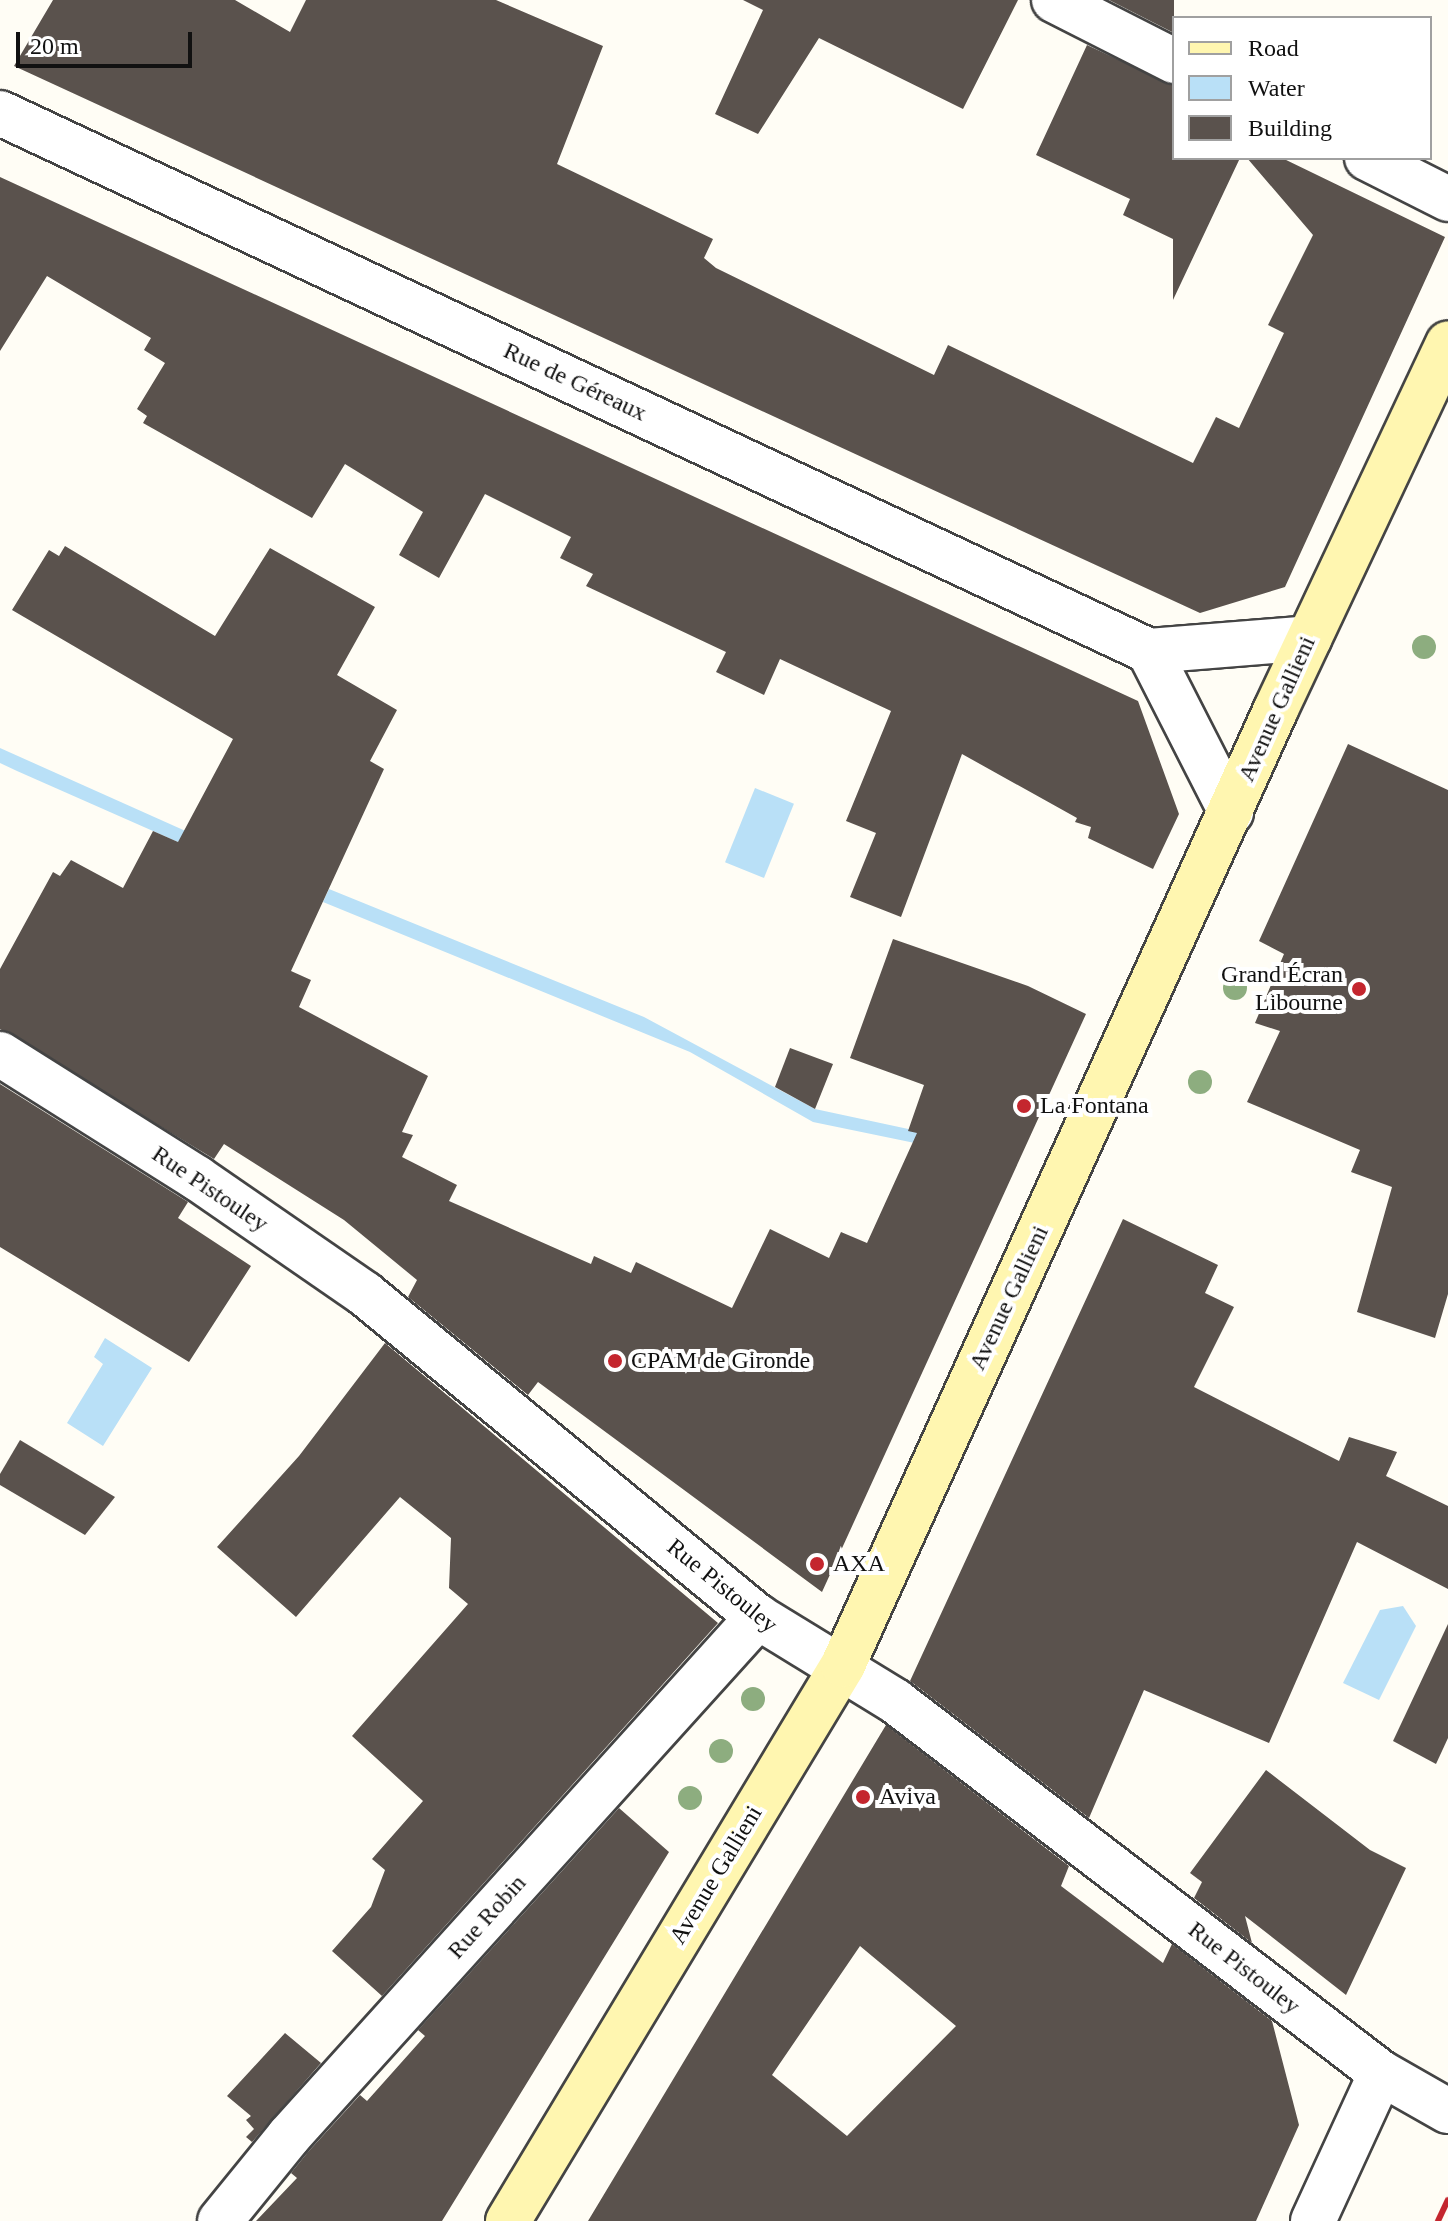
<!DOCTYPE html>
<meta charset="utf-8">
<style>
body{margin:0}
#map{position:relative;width:1448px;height:2221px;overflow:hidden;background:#fffdf5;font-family:"Times New Roman",serif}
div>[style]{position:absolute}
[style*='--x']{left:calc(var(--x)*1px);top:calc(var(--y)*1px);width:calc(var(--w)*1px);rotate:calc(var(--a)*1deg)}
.water>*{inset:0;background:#b9e0f7;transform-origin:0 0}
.building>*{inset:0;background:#5a524d}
.roads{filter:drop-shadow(2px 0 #444) drop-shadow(-2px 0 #444) drop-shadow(0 2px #444) drop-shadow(0 -2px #444)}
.minor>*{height:44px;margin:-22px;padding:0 22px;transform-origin:22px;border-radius:22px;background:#fff}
.secondary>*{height:44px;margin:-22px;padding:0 22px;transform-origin:22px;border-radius:22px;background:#fff6b0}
.rail>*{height:6px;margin:-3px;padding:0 3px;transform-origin:3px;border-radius:3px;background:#c4262e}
.trees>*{width:24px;height:24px;margin:-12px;border-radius:50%;background:#8dad7f}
.dots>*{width:22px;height:22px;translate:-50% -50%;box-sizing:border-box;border:4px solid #fff;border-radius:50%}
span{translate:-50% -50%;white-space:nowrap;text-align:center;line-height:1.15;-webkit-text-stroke:8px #fff;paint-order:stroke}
.street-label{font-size:24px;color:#111}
.poi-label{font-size:24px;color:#111}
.right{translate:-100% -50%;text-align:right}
.left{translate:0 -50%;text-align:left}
.legend{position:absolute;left:1172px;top:16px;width:260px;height:144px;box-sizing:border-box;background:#fff;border:2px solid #a0a0a0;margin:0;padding:10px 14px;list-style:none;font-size:24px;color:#111}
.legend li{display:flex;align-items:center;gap:16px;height:40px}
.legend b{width:40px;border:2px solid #a0a0a0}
.scale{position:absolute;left:16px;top:32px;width:176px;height:36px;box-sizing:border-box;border:4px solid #111;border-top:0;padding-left:10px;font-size:24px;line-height:28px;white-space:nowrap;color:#111;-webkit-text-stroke:6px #fff;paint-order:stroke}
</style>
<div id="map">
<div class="water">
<i style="clip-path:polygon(0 748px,237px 854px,230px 865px,17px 771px,0 763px)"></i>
<i style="left:755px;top:788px;width:42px;height:80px;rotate:22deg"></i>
<i style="clip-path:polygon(329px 889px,644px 1017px,815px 1109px,1011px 1151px,973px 1155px,813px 1122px,690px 1052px,323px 902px)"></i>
<i style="clip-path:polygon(105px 1338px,152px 1368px,103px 1446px,67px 1423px,103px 1364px,94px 1357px)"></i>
<i style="clip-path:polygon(1403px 1606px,1416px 1626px,1379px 1700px,1343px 1683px,1380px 1610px)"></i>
</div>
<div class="building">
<i style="clip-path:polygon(53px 0,235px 0,290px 32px,306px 0,496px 0,603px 46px,557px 164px,713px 239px,704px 258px,716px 268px,934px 375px,948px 345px,1193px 463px,1216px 417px,1239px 428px,1284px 333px,1268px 325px,1313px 235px,1247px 158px,1282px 158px,1445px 237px,1285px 587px,1200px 613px,14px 66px)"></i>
<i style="clip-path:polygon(743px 0,1018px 0,963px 109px,819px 38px,758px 134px,715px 114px,763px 10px)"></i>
<i style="clip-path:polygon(1109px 0,1174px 0,1174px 33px)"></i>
<i style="clip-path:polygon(1087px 45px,1174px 86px,1174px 158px,1240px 158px,1173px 300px,1173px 239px,1123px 215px,1130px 199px,1036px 155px)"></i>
<i style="clip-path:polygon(0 177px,1138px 701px,1179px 814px,1153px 869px,1088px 838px,1091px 827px,1075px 822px,1077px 818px,962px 754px,901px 917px,850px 897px,876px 833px,846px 821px,891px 711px,780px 659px,764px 695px,716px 672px,726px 652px,586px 586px,593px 574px,560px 558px,571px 537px,485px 494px,439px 578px,399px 555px,423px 512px,345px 464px,312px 518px,143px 423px,147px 416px,137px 409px,165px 363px,144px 350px,151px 338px,47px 276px,0 351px)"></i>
<i style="clip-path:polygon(65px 546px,215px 636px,270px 548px,375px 607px,337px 675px,397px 710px,370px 761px,384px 769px,291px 971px,311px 980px,299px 1007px,428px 1076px,402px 1132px,413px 1135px,402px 1157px,457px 1185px,449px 1201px,591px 1264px,594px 1256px,631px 1273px,636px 1262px,732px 1308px,770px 1229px,829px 1258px,841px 1232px,867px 1243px,917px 1133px,908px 1131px,924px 1085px,850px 1058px,893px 939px,1028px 986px,1086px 1014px,822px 1592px,538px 1382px,528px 1395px,408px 1297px,417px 1280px,344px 1220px,224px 1144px,214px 1159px,0 1029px,0 969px,53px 872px,60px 876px,71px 860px,123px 888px,153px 831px,178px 842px,233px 739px,12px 610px,49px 550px,59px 556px)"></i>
<i style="clip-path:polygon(1348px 744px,1448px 790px,1448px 1294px,1435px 1338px,1357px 1312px,1392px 1187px,1351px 1172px,1360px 1150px,1247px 1102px,1280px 1031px,1255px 1023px,1284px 954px,1259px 941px)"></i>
<i style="clip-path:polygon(790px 1048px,833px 1064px,815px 1109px,775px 1087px)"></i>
<i style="clip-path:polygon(0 1084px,188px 1202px,178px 1218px,251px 1266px,189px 1362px,0 1247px)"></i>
<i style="clip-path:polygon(1123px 1219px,1218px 1265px,1205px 1293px,1234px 1307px,1194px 1387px,1339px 1461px,1349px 1437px,1397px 1452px,1386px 1476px,1448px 1506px,1448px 1589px,1357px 1542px,1269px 1743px,1144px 1690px,1089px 1818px,910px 1681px)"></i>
<i style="clip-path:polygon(385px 1343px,718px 1623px,382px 1996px,332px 1951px,371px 1907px,385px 1870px,372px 1859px,423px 1801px,352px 1736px,468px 1604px,449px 1588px,451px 1538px,400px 1497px,296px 1617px,217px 1547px,299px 1456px)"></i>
<i style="clip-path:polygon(20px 1440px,115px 1497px,85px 1535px,0 1485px,0 1474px)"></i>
<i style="clip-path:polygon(1448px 1624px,1448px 1738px,1436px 1764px,1393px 1741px)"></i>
<i style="clip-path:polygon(evenodd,886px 1725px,1069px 1866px,1061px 1886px,1163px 1963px,1172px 1944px,1272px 2021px,1299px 2125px,1256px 2221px,588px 2221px,886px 1725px,860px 1946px,956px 2026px,847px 2136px,772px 2075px,860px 1946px)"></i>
<i style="clip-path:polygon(1266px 1770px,1370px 1850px,1406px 1868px,1346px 1995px,1245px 1916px,1252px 1943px,1194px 1898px,1202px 1882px,1190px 1873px)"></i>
<i style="clip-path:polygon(619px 1808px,669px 1852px,442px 2221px,256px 2221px,297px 2178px,291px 2173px,308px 2152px,360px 2095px,367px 2101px,425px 2036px,418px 2030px)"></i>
<i style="clip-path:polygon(285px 2033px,321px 2063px,252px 2142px,246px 2137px,254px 2129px,246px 2120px,251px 2116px,227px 2096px)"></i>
</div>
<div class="roads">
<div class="minor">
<i style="--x:1054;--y:0;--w:135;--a:26.9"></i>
<i style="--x:0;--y:113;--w:1269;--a:25.09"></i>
<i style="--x:1149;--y:651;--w:161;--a:-4.6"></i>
<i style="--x:1367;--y:158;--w:91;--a:26.8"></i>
<i style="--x:1149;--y:651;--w:181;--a:63"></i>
<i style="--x:0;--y:1054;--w:233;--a:32.2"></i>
<i style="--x:197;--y:1178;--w:204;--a:34.6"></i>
<i style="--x:365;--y:1294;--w:509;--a:39.42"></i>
<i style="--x:758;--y:1617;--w:161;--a:31.5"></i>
<i style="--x:895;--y:1701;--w:612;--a:37.43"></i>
<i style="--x:1381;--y:2073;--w:77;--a:29.6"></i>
<i style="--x:220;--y:2221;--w:109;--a:-50.9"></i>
<i style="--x:289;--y:2136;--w:700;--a:-47.9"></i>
<i style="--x:1313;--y:2221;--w:163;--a:-65.3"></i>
</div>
<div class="secondary">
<i style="--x:508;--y:2221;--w:649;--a:-58.93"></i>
<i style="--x:843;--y:1665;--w:1049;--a:-65.63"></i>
<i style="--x:1276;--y:709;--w:404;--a:-64.8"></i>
</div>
</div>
<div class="rail">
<i style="--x:1438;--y:2221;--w:23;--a:-65"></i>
</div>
<div class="trees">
<i style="left:1424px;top:647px"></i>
<i style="left:1235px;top:988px"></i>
<i style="left:1200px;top:1082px"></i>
<i style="left:753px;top:1699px"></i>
<i style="left:721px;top:1751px"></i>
<i style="left:690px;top:1798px"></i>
</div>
<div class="dots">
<i style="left:1359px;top:989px;background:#c4262e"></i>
<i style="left:1024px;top:1106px;background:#c4262e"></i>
<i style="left:615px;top:1361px;background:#c4262e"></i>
<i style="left:817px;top:1564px;background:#c4262e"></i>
<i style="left:863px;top:1797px;background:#c4262e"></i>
</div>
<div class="street-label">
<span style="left:575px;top:382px;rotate:25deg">Rue de Géreaux</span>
<span style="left:1277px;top:709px;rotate:-66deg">Avenue Gallieni</span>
<span style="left:210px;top:1189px;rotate:34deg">Rue Pistouley</span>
<span style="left:1009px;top:1298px;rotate:-65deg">Avenue Gallieni</span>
<span style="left:722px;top:1586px;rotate:39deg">Rue Pistouley</span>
<span style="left:716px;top:1875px;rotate:-59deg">Avenue Gallieni</span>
<span style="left:487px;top:1917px;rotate:-48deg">Rue Robin</span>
<span style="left:1244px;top:1968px;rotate:38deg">Rue Pistouley</span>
</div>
<div class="poi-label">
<span class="right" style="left:1343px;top:989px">Grand Écran<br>Libourne</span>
<span class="left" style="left:1040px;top:1106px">La Fontana</span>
<span class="left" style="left:631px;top:1361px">CPAM de Gironde</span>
<span class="left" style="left:833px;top:1564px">AXA</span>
<span class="left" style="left:879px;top:1797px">Aviva</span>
</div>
<ul class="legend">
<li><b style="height:10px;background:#fff6b0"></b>Road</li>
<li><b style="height:22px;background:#b9e0f7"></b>Water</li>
<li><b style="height:22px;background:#5a524d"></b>Building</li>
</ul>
<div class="scale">20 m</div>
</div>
